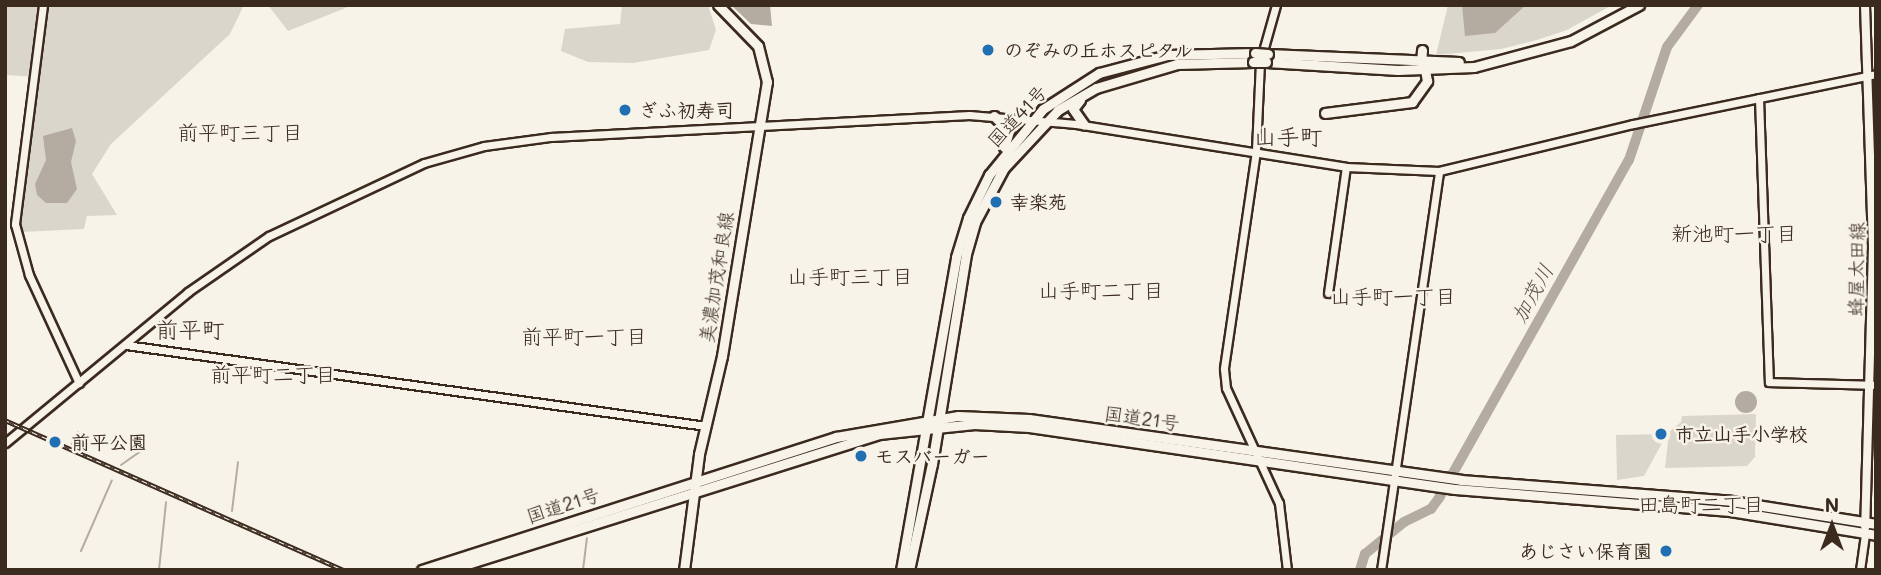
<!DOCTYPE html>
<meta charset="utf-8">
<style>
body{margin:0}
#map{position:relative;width:1881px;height:575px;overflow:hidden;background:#f7f3e8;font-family:Mali,"Klee One",sans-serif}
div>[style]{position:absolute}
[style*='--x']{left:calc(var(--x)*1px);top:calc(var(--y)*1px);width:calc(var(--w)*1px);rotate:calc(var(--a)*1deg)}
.green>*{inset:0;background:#dbd6cb}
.water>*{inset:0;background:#b4aca0}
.round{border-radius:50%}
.stream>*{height:2px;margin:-1px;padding:0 1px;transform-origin:1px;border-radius:1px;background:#b4aca0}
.river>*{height:10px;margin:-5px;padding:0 5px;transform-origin:5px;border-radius:5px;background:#b4aca0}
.roads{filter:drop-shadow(2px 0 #3b2a1e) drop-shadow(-2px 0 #3b2a1e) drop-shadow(0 2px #3b2a1e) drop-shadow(0 -2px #3b2a1e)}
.tertiary>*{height:7px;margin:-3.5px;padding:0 3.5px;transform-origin:3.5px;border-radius:3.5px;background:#f7f3e8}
.secondary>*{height:8px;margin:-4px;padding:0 4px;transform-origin:4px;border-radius:4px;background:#f7f3e8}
.primary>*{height:9px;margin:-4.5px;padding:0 4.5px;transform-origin:4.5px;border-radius:4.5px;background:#f7f3e8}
.trunk>*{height:9px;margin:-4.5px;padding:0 4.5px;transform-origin:4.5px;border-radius:4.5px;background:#f7f3e8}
.rail>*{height:4.5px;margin-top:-2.25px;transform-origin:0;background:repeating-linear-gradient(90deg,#f7f3e8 0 5px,#3b2a1e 0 10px);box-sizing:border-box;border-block:2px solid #3b2a1e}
.bridges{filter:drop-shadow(2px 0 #3b2a1e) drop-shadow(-2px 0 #3b2a1e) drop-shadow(0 2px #3b2a1e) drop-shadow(0 -2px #3b2a1e)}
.trunk-bridge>*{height:9px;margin:-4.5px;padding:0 4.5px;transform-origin:4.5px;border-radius:4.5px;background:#f7f3e8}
.dots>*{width:19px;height:19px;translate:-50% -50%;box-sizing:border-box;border:4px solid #f7f3e8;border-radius:50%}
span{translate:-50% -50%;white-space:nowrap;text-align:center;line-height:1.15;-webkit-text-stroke:5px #f7f3e8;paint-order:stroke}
.poi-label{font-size:19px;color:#3b2a1e;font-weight:700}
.left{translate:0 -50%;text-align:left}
.right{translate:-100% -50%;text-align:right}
.street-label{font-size:19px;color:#3b2a1e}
.neighbourhood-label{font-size:21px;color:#3b2a1e}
.water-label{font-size:21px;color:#5f5145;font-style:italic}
.quarter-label{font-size:23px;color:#3b2a1e}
.frame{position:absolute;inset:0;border:7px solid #3b2a1e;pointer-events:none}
.north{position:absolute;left:1797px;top:491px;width:70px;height:70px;-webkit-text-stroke:5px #f7f3e8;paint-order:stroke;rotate:0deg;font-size:19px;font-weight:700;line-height:28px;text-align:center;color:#3b2a1e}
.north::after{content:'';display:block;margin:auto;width:24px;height:32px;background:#3b2a1e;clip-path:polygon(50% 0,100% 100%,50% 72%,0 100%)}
</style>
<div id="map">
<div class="green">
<i style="clip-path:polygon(5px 5px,244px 5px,230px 34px,111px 144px,92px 174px,117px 215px,87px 216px,84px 229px,21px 232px,19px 210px,37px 77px,5px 75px)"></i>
<i style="clip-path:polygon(268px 5px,353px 5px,288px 31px)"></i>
<i style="clip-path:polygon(622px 5px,708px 5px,716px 30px,709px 50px,633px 63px,588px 62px,561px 51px,565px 29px,620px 24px)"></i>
<i style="clip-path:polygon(1448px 5px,1612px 5px,1567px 30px,1537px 40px,1501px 49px,1436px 55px)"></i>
<i style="clip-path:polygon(1756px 414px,1755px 457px,1747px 466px,1665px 468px,1669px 432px,1681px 422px,1682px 416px)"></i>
<i style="clip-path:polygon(1667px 434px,1644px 476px,1617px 480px,1616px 435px)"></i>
</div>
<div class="water">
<i style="clip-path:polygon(731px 5px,770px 5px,772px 26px,751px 24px)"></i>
<i style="clip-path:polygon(1462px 5px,1526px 5px,1495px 33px,1465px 36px)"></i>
<i style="clip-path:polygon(72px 128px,76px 141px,71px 162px,77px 189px,67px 203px,46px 203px,37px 195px,35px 184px,46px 160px,43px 136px)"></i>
<i class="round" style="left:1735px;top:391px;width:22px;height:22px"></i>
</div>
<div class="stream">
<i style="--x:72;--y:444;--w:13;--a:-63"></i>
<i style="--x:121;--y:465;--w:28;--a:-35"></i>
<i style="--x:232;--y:511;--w:49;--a:-83"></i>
<i style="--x:81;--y:551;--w:77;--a:-66.4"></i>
<i style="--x:159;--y:570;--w:68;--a:-84.1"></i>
<i style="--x:583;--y:570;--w:32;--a:-83"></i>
</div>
<div class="river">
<i style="--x:1360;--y:570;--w:17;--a:-73"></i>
<i style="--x:1365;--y:554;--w:50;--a:-39.4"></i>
<i style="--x:1404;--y:522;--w:30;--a:-26"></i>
<i style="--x:1431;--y:509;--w:14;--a:-54"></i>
<i style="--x:1439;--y:498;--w:388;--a:-60.7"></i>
<i style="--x:1629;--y:160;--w:119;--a:-71.4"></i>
<i style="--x:1667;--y:47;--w:52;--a:-53.6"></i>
</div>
<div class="roads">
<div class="tertiary">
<i style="--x:43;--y:5;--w:221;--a:97.3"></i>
<i style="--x:15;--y:224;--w:53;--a:74.6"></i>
<i style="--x:29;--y:275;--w:119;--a:65.2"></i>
<i style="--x:1276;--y:5;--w:59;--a:105.7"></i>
<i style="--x:1260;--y:62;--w:89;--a:92.6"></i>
<i style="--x:1256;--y:151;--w:220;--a:98.4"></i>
<i style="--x:1224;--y:369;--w:19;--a:84"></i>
<i style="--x:1226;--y:388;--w:127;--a:65.3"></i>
<i style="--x:1279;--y:503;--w:67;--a:83.2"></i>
<i style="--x:1759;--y:98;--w:284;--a:88"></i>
<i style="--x:1769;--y:382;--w:107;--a:1.6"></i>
<i style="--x:1328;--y:293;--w:127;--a:-81.9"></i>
<i style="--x:126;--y:345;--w:586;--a:7.95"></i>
<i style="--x:5;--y:443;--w:237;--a:-39.5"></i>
<i style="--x:188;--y:292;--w:98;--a:-34.7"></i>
<i style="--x:269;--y:236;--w:171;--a:-25.2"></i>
<i style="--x:424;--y:163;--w:62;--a:-15.8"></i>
<i style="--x:484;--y:146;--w:68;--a:-7.7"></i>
<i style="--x:551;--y:137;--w:419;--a:-3"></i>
<i style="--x:969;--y:115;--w:107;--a:4.8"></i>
<i style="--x:1076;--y:124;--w:273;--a:9"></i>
<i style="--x:1346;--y:167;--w:93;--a:2.5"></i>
<i style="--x:1439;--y:171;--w:200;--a:-13.6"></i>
<i style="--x:1633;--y:124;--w:248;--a:-11.6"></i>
<i style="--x:1381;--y:570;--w:403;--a:-81.7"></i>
<i style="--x:1860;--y:570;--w:37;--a:-82"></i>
</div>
<div class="secondary">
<i style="--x:1865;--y:5;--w:242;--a:88.1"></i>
<i style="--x:1873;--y:247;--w:280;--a:91.6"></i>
</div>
<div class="primary">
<i style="--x:684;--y:570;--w:117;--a:-82.6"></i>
<i style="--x:699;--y:454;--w:101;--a:-76.8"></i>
<i style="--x:722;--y:356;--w:278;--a:-80.7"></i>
<i style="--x:767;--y:82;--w:37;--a:-104"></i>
<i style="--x:758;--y:46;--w:57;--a:-134.3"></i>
</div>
<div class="trunk">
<i style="--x:1268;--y:54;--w:191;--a:2.4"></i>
<i style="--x:1266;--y:62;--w:132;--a:3.5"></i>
<i style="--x:1398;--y:70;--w:76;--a:-2.3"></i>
<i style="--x:1474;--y:67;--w:100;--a:-15"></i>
<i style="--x:1571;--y:41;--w:77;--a:-27.9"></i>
<i style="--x:1421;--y:62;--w:12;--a:-85"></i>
<i style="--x:1080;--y:100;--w:11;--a:128"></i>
<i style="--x:1073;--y:109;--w:19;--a:55"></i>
<i style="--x:1325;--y:113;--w:88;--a:-7.2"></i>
<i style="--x:1412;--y:102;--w:26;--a:-54"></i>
<i style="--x:1427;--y:81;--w:11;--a:-100"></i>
<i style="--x:994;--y:116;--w:21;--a:45"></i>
<i style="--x:1009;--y:131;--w:17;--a:107"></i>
<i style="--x:422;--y:570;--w:435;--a:-17.8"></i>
<i style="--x:836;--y:437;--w:124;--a:-9.8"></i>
<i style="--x:958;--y:416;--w:71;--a:2.4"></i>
<i style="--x:1029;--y:419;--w:436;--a:8"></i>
<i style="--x:1461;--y:480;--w:271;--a:4.4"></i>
<i style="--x:1731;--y:501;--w:147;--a:9"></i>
<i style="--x:448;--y:570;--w:452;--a:-17.5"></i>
<i style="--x:879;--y:434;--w:96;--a:-6"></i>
<i style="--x:974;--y:424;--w:55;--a:3.1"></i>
<i style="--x:1029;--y:427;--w:430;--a:8.3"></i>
<i style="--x:1455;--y:489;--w:276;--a:4.6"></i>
<i style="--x:1730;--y:511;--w:148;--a:9.3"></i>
<i style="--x:901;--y:570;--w:318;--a:-80"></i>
<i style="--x:956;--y:257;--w:41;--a:-72.9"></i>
<i style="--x:968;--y:218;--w:48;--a:-64"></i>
<i style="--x:989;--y:175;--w:85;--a:-50.7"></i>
<i style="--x:1043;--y:109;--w:67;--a:-32.7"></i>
<i style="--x:1099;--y:73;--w:70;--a:-14.8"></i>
<i style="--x:1167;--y:55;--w:88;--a:-1.3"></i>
<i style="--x:909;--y:570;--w:108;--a:-77.8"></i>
<i style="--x:932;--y:464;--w:213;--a:-80.8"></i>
<i style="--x:966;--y:254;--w:33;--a:-74"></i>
<i style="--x:975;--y:222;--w:61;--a:-61.8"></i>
<i style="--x:1004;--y:168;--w:79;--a:-47"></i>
<i style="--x:1058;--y:110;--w:44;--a:-30.1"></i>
<i style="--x:1096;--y:88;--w:84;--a:-16.5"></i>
<i style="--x:1177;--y:64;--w:76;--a:-1.5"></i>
</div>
</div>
<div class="rail">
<i style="--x:5;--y:420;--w:371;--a:23.9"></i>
</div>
<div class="bridges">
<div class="trunk-bridge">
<i style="--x:1255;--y:53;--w:13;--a:4"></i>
<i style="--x:1253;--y:62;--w:13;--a:0"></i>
</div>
</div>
<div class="dots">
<i style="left:988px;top:50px;background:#1f6fb2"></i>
<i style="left:625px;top:110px;background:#1f6fb2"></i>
<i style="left:996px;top:202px;background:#1f6fb2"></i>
<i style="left:1661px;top:434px;background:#1f6fb2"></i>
<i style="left:55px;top:442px;background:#1f6fb2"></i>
<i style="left:861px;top:456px;background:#1f6fb2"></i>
<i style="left:1666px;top:551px;background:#1f6fb2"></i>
</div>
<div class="poi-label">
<span class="left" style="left:1004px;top:50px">のぞみの丘ホスピタル</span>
<span class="left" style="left:639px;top:110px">ぎふ初寿司</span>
<span class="left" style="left:1010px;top:202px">幸楽苑</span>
<span class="left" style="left:1675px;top:434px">市立山手小学校</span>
<span class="left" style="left:71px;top:442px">前平公園</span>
<span class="left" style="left:875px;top:456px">モスバーガー</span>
<span class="right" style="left:1652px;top:551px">あじさい保育園</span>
</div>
<div class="street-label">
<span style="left:1017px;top:116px;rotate:-47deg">国道41号</span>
<span style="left:1856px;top:269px;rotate:-89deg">蜂屋太田線</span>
<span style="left:716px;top:277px;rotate:-81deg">美濃加茂和良線</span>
<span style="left:1142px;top:418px;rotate:8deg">国道21号</span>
<span style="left:563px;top:505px;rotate:-18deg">国道21号</span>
</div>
<div class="neighbourhood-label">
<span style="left:240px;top:132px">前平町三丁目</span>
<span style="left:1734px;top:233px">新池町一丁目</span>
<span style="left:850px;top:276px">山手町三丁目</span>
<span style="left:1101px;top:290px">山手町二丁目</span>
<span style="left:1393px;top:296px">山手町一丁目</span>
<span style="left:584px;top:336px">前平町一丁目</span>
<span style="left:273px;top:374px">前平町二丁目</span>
<span style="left:1701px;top:504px">田島町二丁目</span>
</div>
<div class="water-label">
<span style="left:1532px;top:293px;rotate:-61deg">加茂川</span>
</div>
<div class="quarter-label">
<span style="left:1288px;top:136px">山手町</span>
<span style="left:190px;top:329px">前平町</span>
</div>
<div class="frame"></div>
<div class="north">N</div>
</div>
